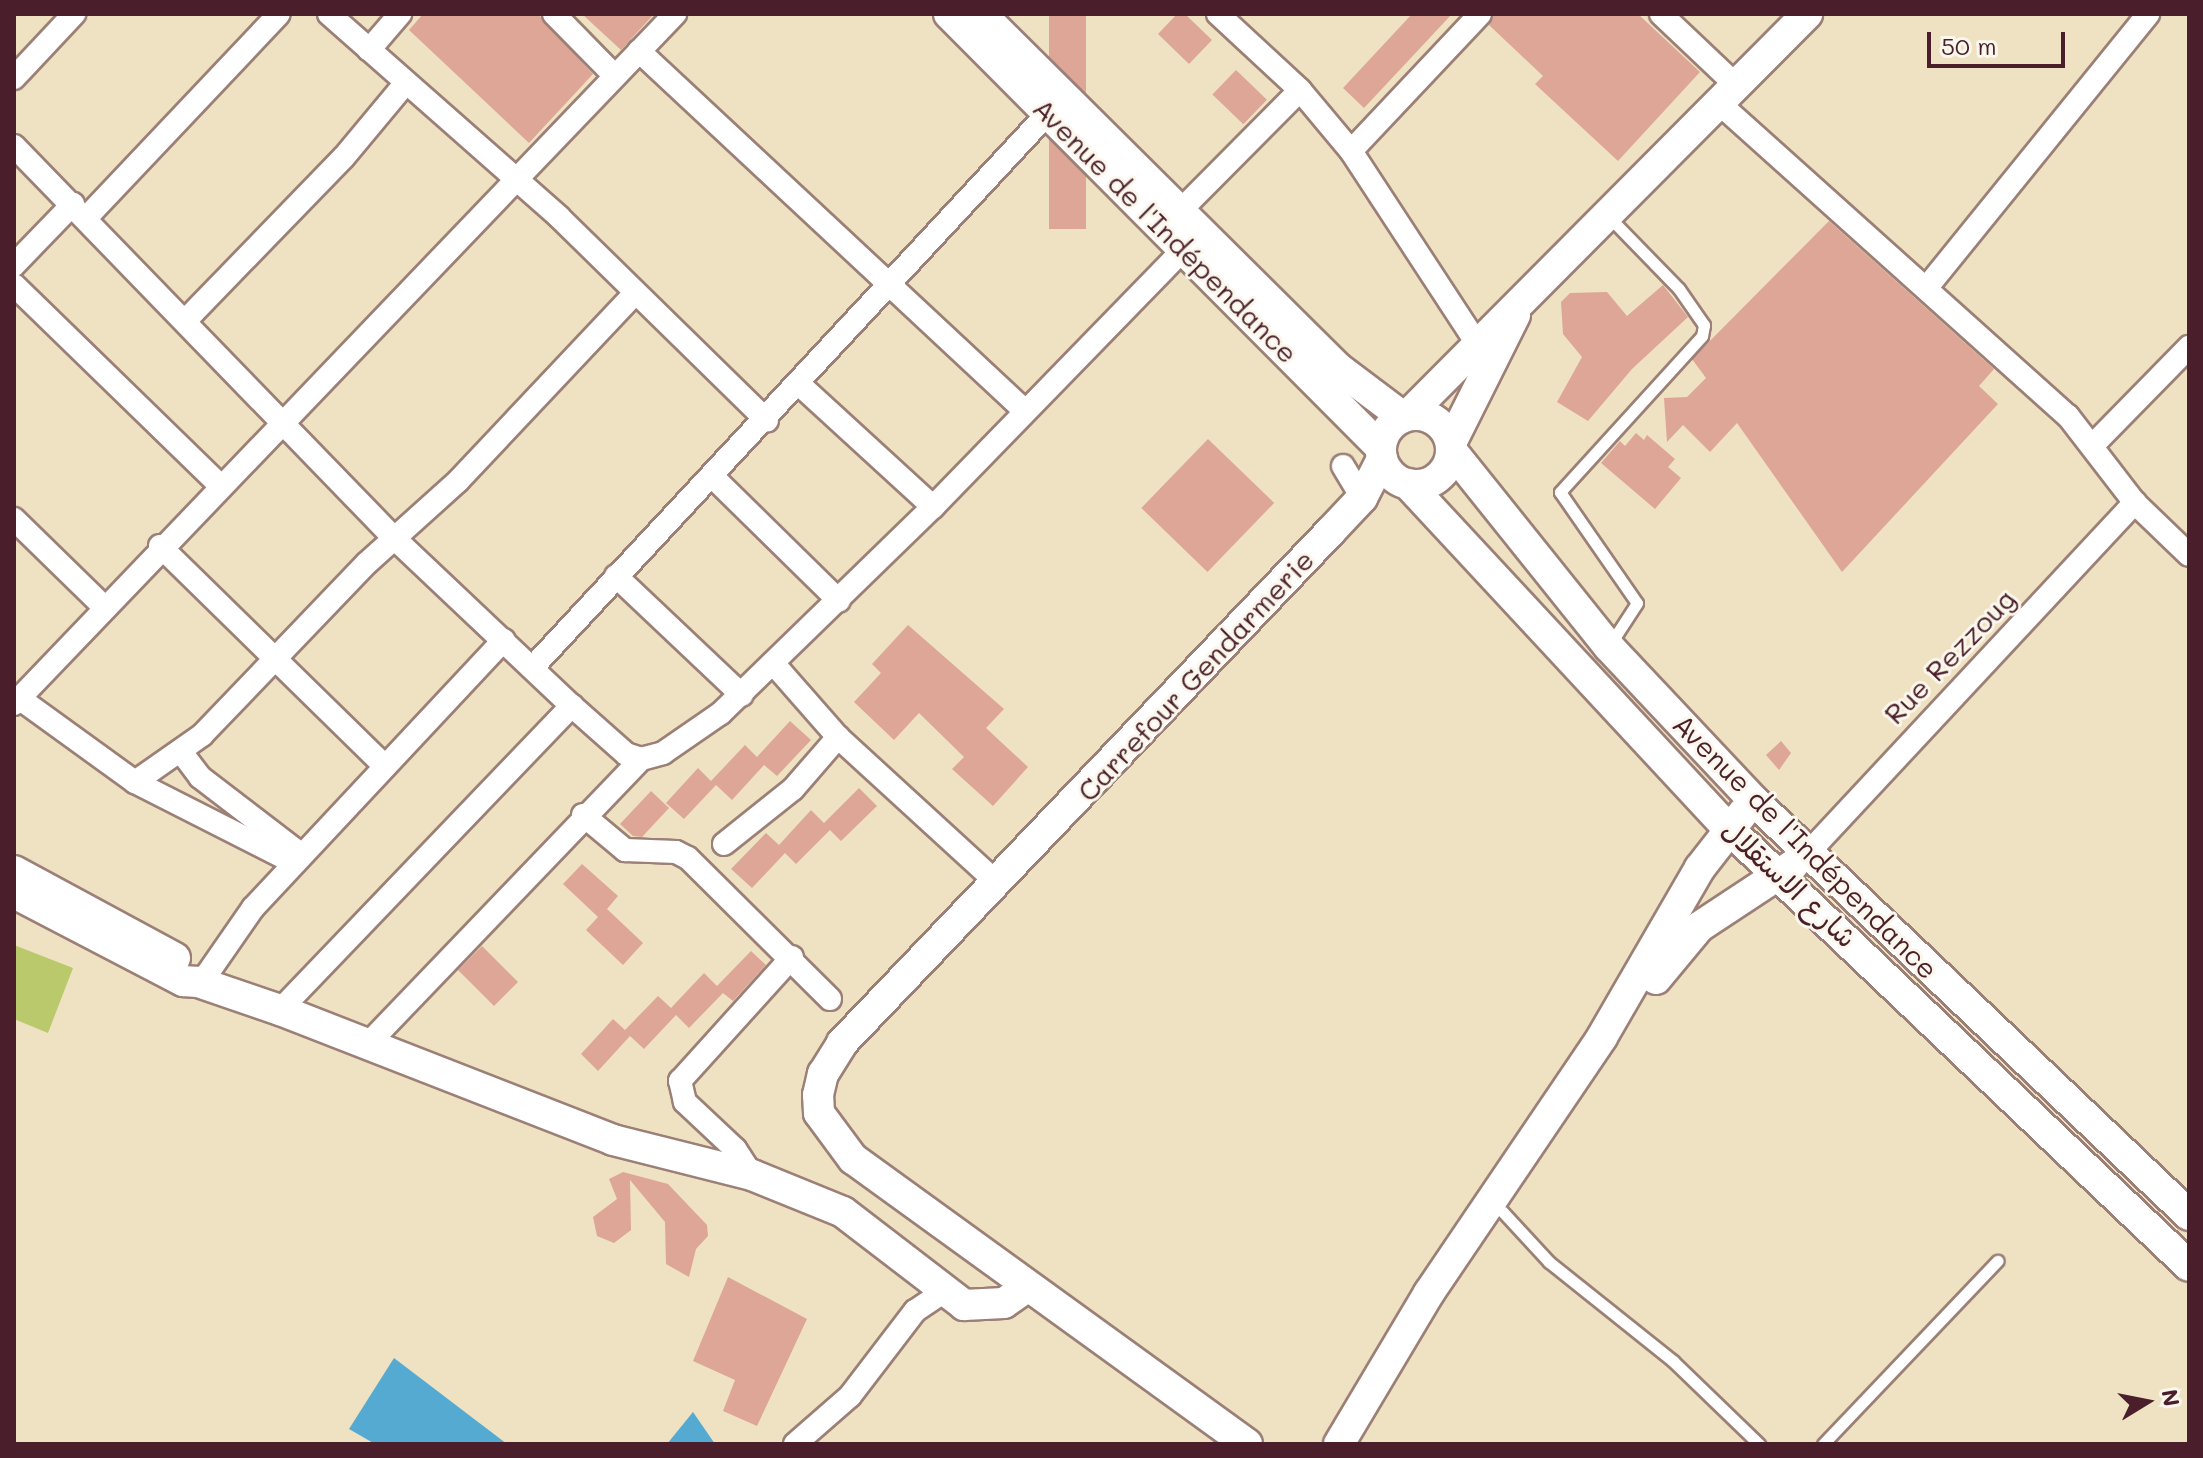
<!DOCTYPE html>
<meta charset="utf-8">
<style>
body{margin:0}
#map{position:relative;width:2203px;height:1458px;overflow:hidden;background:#efe2c3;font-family:Mali,"Playpen Sans Arabic",sans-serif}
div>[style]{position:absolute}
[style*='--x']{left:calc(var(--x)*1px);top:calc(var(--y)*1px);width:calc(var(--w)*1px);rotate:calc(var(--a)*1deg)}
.green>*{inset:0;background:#b9c96b}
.water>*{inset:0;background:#55aad1}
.building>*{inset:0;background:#dda696;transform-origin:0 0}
.roads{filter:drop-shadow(2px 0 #9c8077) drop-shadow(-2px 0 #9c8077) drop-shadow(0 2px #9c8077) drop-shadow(0 -2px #9c8077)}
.lane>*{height:11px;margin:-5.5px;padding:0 5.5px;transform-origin:5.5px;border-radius:5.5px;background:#fff}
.street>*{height:22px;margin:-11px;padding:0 11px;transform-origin:11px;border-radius:11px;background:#fff}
.secondary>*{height:30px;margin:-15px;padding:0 15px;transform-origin:15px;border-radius:15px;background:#fff}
.secondary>.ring{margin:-15px;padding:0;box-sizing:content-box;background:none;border:30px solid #fff;border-radius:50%}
span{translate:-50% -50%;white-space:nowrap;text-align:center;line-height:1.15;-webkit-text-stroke:6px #fbf7ec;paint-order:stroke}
.street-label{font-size:28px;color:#4a1f2b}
.frame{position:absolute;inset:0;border:16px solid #4a1f2b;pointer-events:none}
.north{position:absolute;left:2107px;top:1362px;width:80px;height:80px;-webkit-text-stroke:6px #fbf7ec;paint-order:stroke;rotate:80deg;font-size:22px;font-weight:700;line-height:32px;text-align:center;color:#4a1f2b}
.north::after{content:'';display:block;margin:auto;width:28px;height:36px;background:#4a1f2b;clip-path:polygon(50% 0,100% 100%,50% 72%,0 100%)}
.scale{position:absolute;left:1927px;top:32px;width:138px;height:36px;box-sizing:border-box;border:4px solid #4a1f2b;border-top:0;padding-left:10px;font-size:24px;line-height:28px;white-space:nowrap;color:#4a1f2b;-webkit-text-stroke:6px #fbf7ec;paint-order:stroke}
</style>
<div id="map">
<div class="green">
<i style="clip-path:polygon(14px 945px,73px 968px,48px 1033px,14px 1019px)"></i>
</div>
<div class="water">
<i style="clip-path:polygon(394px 1358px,507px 1444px,375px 1444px,349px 1429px)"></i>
<i style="clip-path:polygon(693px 1412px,715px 1444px,667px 1444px)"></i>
</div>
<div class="building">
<i style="clip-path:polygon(423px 14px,538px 14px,593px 74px,529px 143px,409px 30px)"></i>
<i style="clip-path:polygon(582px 14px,654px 14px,621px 50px)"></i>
<i style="left:1049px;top:14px;width:37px;height:215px"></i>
<i style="clip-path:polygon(1177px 14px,1185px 14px,1212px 40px,1189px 64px,1158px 34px)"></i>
<i style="clip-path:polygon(1412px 14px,1452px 14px,1364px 108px,1343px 88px)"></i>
<i style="clip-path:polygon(1494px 14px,1638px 14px,1700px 72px,1618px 161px,1535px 84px,1543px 76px,1489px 25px)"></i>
<i style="left:1236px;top:70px;width:43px;height:34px;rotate:44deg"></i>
<i style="clip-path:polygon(1829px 221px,1994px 369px,1979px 386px,1998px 404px,1842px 572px,1737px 423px,1710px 452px,1683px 425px,1667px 442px,1664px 398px,1687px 397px,1706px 378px,1692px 359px)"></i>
<i style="clip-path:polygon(1663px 285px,1688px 317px,1632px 369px,1588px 421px,1557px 402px,1582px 357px,1563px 334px,1561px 302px,1570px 293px,1607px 292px,1627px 316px)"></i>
<i style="clip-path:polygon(1636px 433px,1644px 440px,1647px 435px,1675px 459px,1668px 467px,1681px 478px,1655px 509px,1601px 463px,1620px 441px,1625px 446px)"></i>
<i style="left:1208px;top:439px;width:92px;height:96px;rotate:44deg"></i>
<i style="clip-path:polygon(908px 625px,1004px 709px,986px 728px,1028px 767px,993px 806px,952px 769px,964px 757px,919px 713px,894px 740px,854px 702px,881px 673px,872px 664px)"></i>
<i style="clip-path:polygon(790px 721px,811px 740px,777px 776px,764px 765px,732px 800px,716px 785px,684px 819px,666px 803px,698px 768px,711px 781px,745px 745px,757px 757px)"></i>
<i style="clip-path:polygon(1781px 741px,1791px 753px,1779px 770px,1766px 755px)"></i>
<i style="clip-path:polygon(859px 788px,877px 806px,841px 841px,830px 830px,796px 864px,785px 853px,752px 888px,731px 869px,766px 833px,779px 845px,811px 810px,824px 823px)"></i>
<i style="clip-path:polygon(651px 791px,669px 808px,642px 837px,633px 836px,620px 824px)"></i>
<i style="clip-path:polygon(582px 864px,618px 896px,607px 909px,643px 943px,623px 965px,586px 930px,598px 917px,563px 884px)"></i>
<i style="left:482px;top:946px;width:51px;height:34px;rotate:45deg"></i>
<i style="clip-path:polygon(751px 951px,766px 965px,733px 1001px,723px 993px,689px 1028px,676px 1015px,644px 1049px,630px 1036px,598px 1071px,581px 1054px,613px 1019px,625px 1030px,658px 996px,671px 1008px,704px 973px,717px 986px)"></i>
<i style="clip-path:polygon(623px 1172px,668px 1184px,707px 1225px,708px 1236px,696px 1249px,689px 1277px,666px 1264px,665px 1222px,630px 1180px,631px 1230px,614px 1243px,597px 1236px,593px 1217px,617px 1199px,609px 1179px)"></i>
<i style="clip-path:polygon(728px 1277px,807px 1319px,757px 1426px,723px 1411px,735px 1380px,693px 1361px)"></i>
</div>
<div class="roads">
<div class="lane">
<i style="--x:1609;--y:217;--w:100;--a:45.8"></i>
<i style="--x:1679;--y:289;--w:44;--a:55.2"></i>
<i style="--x:1704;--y:325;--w:11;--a:100"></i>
<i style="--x:1702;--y:336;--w:211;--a:132.3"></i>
<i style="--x:1560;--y:492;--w:135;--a:55.3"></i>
<i style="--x:1637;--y:603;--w:51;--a:123.1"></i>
<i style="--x:1502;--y:1211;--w:69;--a:47.3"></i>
<i style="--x:1549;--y:1262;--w:159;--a:38.6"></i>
<i style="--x:1673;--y:1361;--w:120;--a:44"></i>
<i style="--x:1823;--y:1444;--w:253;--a:-46.4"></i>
</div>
<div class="street">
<i style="--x:329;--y:14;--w:307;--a:41.4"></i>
<i style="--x:559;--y:217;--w:291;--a:44.4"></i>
<i style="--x:554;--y:14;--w:86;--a:45.5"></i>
<i style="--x:1218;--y:14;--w:112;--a:42.8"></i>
<i style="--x:1300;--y:90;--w:80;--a:50.1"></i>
<i style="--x:1351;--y:151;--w:228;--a:56.8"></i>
<i style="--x:1661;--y:14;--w:106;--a:43.5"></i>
<i style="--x:369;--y:50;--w:48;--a:-49.3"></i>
<i style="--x:639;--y:51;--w:528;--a:43"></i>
<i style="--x:14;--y:78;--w:88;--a:-46.8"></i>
<i style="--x:1721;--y:105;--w:466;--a:41.9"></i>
<i style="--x:2068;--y:416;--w:110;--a:52.4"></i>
<i style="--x:2135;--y:503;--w:75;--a:43.9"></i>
<i style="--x:14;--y:146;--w:545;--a:45.89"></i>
<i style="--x:393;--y:537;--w:246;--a:43.4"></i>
<i style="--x:1351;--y:151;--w:188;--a:-46.7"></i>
<i style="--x:1178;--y:213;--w:173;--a:-45.2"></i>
<i style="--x:87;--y:217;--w:279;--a:-46.6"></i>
<i style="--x:14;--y:265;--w:85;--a:-46"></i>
<i style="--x:14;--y:285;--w:287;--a:44.2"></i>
<i style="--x:1928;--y:286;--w:350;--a:-51"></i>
<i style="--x:185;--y:321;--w:228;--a:-45.9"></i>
<i style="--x:344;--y:157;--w:94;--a:-50.2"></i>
<i style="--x:799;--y:384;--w:182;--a:42.5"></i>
<i style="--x:2092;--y:446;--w:139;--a:-45.6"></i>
<i style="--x:1343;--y:466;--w:37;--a:59"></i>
<i style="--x:714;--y:478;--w:175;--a:44.5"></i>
<i style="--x:14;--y:519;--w:124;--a:44.3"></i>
<i style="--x:160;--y:546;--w:315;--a:44.4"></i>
<i style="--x:616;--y:576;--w:173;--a:43.4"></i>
<i style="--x:773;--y:663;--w:98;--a:48.7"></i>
<i style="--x:838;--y:737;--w:214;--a:42.5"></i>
<i style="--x:534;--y:666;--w:756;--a:-47.09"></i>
<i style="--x:19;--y:698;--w:143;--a:35.9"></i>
<i style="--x:135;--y:782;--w:179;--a:26.9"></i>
<i style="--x:14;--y:704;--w:956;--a:-46.23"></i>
<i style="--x:182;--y:753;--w:30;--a:53"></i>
<i style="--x:200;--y:777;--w:125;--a:37.5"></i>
<i style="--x:135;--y:782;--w:82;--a:-35"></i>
<i style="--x:202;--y:735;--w:238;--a:-46.2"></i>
<i style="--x:367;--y:563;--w:122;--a:-42"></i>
<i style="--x:458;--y:481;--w:257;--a:-46.7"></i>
<i style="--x:583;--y:815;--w:55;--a:39.8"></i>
<i style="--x:625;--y:850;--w:51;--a:2.2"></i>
<i style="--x:676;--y:852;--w:13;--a:27"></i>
<i style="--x:688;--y:858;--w:200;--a:44.8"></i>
<i style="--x:724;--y:844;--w:88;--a:-38.6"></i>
<i style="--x:793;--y:789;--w:69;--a:-49.1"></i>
<i style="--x:1809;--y:852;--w:478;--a:-47"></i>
<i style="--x:201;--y:983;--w:91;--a:-55.3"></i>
<i style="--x:253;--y:908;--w:367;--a:-46.9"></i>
<i style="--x:280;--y:1010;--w:422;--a:-46.2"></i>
<i style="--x:572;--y:706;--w:72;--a:41.6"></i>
<i style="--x:626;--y:754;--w:16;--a:18"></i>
<i style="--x:641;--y:759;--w:23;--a:-15"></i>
<i style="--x:663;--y:753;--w:70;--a:-34.6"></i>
<i style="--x:721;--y:713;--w:296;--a:-44.2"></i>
<i style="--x:933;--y:507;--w:359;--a:-45.8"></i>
<i style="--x:367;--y:1045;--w:396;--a:-46.2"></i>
<i style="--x:752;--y:1175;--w:31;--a:-123"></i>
<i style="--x:735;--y:1149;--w:69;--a:-136.8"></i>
<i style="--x:685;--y:1102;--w:22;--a:-103"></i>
<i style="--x:680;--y:1081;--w:167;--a:-47.9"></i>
<i style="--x:795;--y:1444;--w:73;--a:-41.1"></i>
<i style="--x:850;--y:1396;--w:107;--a:-52.6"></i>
<i style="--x:915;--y:1311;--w:36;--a:-34"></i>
</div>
<div class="secondary">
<i style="--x:949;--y:14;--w:612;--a:45.13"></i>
<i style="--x:981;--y:14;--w:503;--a:44.76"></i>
<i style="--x:1338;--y:368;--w:81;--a:37"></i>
<i class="ring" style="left:1381px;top:415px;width:40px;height:40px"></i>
<i style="--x:1408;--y:415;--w:566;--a:-45.14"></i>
<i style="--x:1451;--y:443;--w:143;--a:-63.4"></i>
<i style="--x:1452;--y:451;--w:251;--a:51.3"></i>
<i style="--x:1609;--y:647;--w:213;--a:46.7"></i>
<i style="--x:1755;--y:802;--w:599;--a:43.58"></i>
<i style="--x:1408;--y:484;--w:471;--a:47.1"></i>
<i style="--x:1729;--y:829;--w:634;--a:43.53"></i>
<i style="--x:14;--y:871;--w:183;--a:28.4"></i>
<i style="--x:14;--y:893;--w:191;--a:27.5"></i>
<i style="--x:183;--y:981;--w:15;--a:4"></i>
<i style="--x:198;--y:982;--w:87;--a:18.9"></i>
<i style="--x:280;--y:1010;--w:357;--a:21.3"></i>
<i style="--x:613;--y:1140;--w:143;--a:14.1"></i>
<i style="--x:752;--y:1175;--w:98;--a:22.1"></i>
<i style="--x:843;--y:1212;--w:153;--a:37.5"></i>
<i style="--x:964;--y:1305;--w:40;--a:-2.9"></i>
<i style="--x:1004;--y:1303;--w:28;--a:-35"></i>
<i style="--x:1656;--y:979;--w:67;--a:-50.4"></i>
<i style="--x:1699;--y:927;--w:113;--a:-33.4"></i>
<i style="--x:1247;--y:1444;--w:486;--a:-144.1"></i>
<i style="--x:853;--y:1159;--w:57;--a:-126.5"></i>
<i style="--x:819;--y:1113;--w:18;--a:-93"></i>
<i style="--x:818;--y:1095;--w:22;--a:-77"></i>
<i style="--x:823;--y:1074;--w:36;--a:-58"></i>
<i style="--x:842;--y:1043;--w:707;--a:-46.32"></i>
<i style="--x:1330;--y:532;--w:47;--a:-46.7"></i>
<i style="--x:1362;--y:498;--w:44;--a:-62.9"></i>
<i style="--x:1339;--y:1444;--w:176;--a:-59.2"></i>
<i style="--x:1429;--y:1293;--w:309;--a:-55.9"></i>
<i style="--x:1602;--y:1037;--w:195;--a:-59.9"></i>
<i style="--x:1700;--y:868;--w:70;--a:-52"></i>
</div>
</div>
<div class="street-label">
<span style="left:1166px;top:230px;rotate:45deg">Avenue de l'Indépendance</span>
<span style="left:1949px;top:656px;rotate:-46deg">Rue Rezzoug</span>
<span style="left:1195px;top:675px;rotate:-47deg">Carrefour Gendarmerie</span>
<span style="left:1806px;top:846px;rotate:45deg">Avenue de l'Indépendance</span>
<span style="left:1790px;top:883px;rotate:43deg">شارع الاستقلال</span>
</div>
<div class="frame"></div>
<div class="north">N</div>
<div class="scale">50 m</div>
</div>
